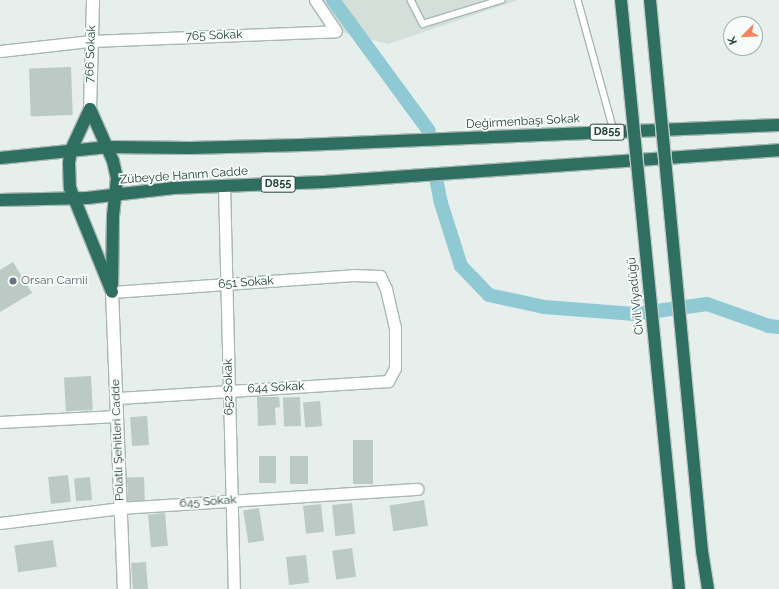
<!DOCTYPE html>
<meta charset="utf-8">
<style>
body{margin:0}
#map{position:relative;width:779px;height:589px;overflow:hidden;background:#e6efeb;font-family:Raleway,sans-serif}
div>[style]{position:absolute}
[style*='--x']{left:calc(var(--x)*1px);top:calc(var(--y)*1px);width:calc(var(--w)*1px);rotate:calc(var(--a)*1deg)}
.built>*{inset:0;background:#d4dfda}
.canal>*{height:14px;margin:-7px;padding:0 7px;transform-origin:7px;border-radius:7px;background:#8ec9d4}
.building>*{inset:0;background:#bbcac4;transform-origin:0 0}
.roads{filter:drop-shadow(1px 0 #a8b8b2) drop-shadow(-1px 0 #a8b8b2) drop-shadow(0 1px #a8b8b2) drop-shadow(0 -1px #a8b8b2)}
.lane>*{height:5.5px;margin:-2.75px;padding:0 2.75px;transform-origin:2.75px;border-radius:2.75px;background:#fff}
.street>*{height:11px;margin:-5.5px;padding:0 5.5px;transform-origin:5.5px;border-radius:5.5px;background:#fff}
.secondary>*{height:12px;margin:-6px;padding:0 6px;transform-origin:6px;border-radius:6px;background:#fff}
.highway>*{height:12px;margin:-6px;padding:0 6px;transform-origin:6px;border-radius:6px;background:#2f6f62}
.bridges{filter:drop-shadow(1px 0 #c2cac8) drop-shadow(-1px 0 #c2cac8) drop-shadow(0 1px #c2cac8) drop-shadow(0 -1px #c2cac8)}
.highway-bridge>*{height:12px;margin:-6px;padding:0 6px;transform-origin:6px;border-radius:6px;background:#2f6f62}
.dots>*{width:11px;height:11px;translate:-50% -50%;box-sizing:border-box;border:2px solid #f7fbf9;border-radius:50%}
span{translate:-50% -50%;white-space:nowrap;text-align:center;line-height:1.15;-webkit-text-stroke:3.5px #f7fbf9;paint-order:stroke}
.shield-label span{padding:1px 3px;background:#f7fbf9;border:1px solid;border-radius:3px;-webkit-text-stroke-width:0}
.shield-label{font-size:11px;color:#24423a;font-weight:700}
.street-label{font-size:12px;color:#24423a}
.worship-label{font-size:12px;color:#5b616d}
.left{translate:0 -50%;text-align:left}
.north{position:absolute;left:723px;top:16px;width:40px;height:40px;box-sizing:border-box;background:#f7fbf9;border:1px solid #a3b1ad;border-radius:50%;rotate:246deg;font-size:11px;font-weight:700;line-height:16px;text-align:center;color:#24423a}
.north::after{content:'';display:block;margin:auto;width:14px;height:18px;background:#f4845f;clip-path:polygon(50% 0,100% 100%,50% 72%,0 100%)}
</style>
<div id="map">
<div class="built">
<i style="clip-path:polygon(315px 0,518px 0,388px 44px,336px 31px)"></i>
</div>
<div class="canal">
<i style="--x:333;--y:0;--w:162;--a:53.8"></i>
<i style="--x:437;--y:183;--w:20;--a:79"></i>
<i style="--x:441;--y:203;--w:66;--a:72.4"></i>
<i style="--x:461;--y:266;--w:40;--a:46"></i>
<i style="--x:489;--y:295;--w:56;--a:12.3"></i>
<i style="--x:544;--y:307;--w:91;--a:4.4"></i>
<i style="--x:635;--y:314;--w:73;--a:-7.9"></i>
<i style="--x:707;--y:304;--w:66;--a:19.5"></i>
<i style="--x:769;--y:326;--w:10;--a:6"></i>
</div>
<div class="building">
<i style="left:71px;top:67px;width:48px;height:42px;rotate:88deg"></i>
<i style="clip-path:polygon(13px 262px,32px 293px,0 312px,0 270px)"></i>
<i style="left:91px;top:376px;width:34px;height:27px;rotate:87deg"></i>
<i style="clip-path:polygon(257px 397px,279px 397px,280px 407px,275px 408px,276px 425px,258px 426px)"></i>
<i style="left:300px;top:397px;width:29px;height:17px;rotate:88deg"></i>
<i style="left:320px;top:401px;width:25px;height:17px;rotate:85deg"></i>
<i style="left:147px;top:416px;width:29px;height:17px;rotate:86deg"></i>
<i style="left:353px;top:440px;width:20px;height:44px"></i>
<i style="left:259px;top:456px;width:17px;height:27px"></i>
<i style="left:290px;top:456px;width:18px;height:28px"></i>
<i style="left:68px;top:475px;width:27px;height:20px;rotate:84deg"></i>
<i style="left:90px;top:477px;width:23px;height:16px;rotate:85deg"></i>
<i style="left:144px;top:477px;width:24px;height:17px;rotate:88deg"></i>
<i style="left:424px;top:500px;width:26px;height:35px;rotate:81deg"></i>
<i style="left:352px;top:503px;width:31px;height:20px;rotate:84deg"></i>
<i style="left:321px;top:504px;width:28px;height:18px;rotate:84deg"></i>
<i style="left:259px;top:508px;width:33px;height:16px;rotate:81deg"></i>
<i style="left:165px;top:513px;width:33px;height:17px;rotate:85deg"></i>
<i style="left:53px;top:540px;width:27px;height:39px;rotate:82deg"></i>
<i style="left:352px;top:548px;width:29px;height:20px;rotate:82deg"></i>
<i style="left:306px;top:555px;width:28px;height:20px;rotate:84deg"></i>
<i style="left:146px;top:562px;width:27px;height:15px;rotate:86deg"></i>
</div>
<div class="roads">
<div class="lane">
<i style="--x:411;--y:0;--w:27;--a:63"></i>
<i style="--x:423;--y:24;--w:82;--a:-17.1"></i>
<i style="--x:578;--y:0;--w:136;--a:74.6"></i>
</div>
<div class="street">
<i style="--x:315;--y:0;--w:37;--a:56"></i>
<i style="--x:0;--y:51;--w:92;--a:-6.3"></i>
<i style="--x:91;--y:41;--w:245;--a:-2.3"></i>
<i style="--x:224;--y:185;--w:404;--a:88.6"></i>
<i style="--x:112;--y:292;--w:242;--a:-4"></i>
<i style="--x:353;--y:275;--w:27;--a:2"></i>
<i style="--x:380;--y:276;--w:14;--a:65"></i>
<i style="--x:386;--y:289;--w:39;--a:77"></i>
<i style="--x:395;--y:327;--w:41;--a:90"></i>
<i style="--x:395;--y:368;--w:15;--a:118"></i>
<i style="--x:388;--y:381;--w:273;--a:176.4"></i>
<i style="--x:0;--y:422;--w:117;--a:-2.9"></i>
<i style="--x:0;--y:523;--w:122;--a:-7.1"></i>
<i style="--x:121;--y:508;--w:297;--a:-3.7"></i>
</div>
<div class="secondary">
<i style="--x:90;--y:109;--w:109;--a:-88.4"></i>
<i style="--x:112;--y:292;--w:297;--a:87.7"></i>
</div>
<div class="highway">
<i style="--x:90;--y:109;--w:45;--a:114.9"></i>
<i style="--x:71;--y:150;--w:13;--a:99"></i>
<i style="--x:69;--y:163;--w:25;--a:88"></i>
<i style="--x:70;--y:188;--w:112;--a:68"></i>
<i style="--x:90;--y:109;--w:57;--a:66.1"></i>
<i style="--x:113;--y:161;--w:17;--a:77"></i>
<i style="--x:117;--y:178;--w:38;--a:96"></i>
<i style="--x:113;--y:216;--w:69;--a:90.8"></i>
<i style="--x:0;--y:158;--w:109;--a:-5.8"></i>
<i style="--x:108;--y:147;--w:82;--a:0.7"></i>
<i style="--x:190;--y:148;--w:112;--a:-1.5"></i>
<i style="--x:302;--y:145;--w:477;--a:-2.4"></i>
<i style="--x:0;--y:200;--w:87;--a:-1.3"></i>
<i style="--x:87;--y:198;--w:87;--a:-6.6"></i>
<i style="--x:173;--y:188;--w:150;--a:-2.3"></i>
<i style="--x:323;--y:182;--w:457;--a:-4"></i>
</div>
</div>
<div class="bridges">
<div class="highway-bridge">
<i style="--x:621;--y:0;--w:592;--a:84.38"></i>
<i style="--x:650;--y:0;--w:553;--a:84.61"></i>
<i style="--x:702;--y:551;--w:38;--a:81"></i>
</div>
</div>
<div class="dots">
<i style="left:13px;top:281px;background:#6b7280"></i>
</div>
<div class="shield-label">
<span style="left:607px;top:132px">D855</span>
<span style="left:278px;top:184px">D855</span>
</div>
<div class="street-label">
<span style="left:214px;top:36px;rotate:-2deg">765 Sokak</span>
<span style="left:91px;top:54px;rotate:-88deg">766 Sokak</span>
<span style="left:523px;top:122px;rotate:-3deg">Değirmenbaşı Sokak</span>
<span style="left:184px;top:176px;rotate:-4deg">Zübeyde Hanım Cadde</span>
<span style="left:246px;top:283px;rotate:-4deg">651 Sokak</span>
<span style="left:636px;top:296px;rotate:-96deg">Civil Viyadüğü</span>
<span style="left:229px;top:387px;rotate:-91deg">652 Sokak</span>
<span style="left:276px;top:388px;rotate:-3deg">644 Sokak</span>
<span style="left:118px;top:440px;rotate:-92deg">Polatlı Şehitleri Cadde</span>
<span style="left:208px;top:502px;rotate:-4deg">645 Sokak</span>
</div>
<div class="worship-label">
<span class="left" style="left:21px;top:281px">Orsan Camii</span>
</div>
<div class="north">K</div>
</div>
